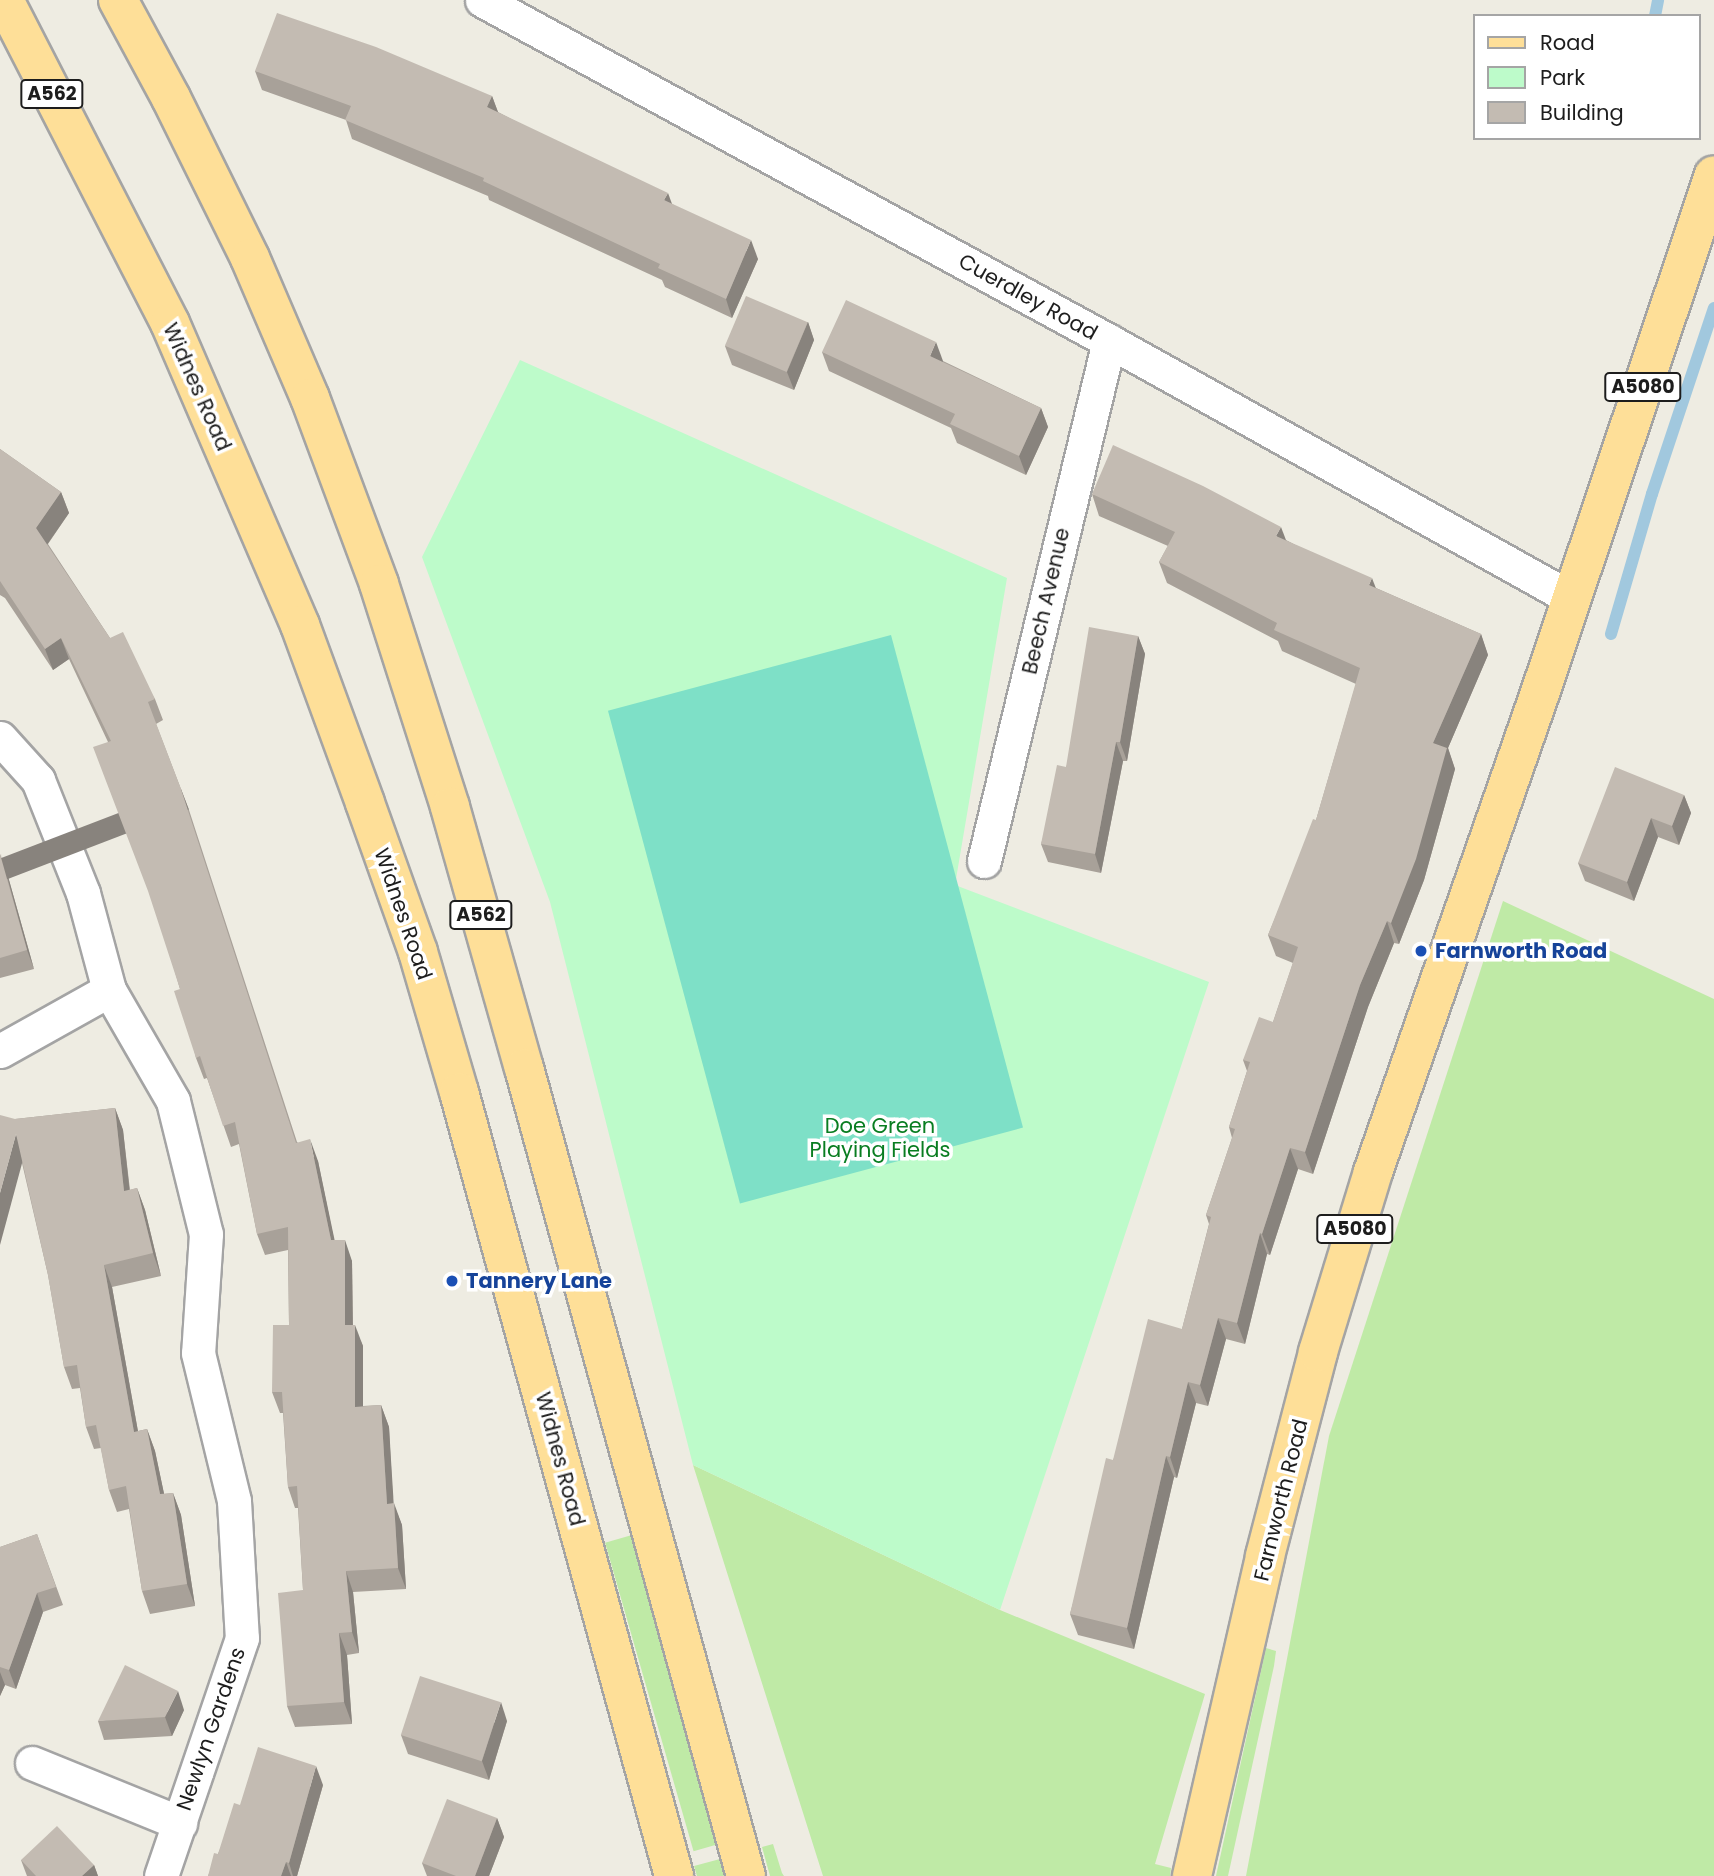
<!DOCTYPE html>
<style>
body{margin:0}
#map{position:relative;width:1714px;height:1876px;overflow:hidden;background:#eeece2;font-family:Poppins,sans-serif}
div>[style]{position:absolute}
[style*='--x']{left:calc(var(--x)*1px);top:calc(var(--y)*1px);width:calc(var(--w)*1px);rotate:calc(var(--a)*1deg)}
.grass>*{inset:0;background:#bfeaa6;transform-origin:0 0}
.park>*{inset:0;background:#bdfbca}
.pitch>*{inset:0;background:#7ee0c7;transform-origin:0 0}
.stream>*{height:12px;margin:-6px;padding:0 6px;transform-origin:6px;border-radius:6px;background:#a1c8de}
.roads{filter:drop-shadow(2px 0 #a4a4a4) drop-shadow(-2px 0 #a4a4a4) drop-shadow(0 2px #a4a4a4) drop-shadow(0 -2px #a4a4a4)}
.minor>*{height:33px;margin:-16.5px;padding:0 16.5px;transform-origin:16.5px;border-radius:16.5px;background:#fff}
.primary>*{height:38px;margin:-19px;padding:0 19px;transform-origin:19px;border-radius:19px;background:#fedf98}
.wall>*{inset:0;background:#a8a199}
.shaded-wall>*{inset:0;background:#88837d;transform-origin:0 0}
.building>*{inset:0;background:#c3bbb2;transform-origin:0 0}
.dots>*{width:19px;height:19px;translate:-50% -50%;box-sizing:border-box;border:4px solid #fff;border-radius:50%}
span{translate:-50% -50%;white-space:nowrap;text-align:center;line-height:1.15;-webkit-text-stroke:7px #fff;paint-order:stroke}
.shield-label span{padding:2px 5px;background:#fff;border:2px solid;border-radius:5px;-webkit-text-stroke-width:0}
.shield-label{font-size:19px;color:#1d1d1d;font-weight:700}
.street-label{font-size:21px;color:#1d1d1d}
.transit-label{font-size:21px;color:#164399;font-weight:700}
.left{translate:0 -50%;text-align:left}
.park-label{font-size:21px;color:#097d21}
.legend{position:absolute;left:1473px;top:14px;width:228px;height:126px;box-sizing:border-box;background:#fff;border:2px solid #a5a5a5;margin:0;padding:9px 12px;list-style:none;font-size:21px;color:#1d1d1d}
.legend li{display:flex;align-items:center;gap:14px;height:35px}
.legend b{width:35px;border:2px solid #a5a5a5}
</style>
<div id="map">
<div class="grass">
<i style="clip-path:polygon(1503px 901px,1714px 999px,1714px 1876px,1246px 1876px,1329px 1436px)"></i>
<i style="clip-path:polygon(693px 1465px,1000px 1610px,1205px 1694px,1155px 1864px,1171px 1868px,1170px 1876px,823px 1876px)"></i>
<i style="left:632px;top:1535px;width:321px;height:28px;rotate:74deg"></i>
<i style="clip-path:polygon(1266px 1648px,1276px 1651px,1274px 1666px,1228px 1876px,1216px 1876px)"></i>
<i style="clip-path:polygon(773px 1844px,782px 1873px,784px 1876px,770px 1876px,762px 1847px)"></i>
<i style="clip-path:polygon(720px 1859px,725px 1876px,697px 1876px,694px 1866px)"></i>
</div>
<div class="park">
<i style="clip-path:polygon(520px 360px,1007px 578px,955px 885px,1209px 982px,1000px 1610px,693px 1465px,550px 902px,422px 557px)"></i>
</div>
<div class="pitch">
<i style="left:891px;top:635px;width:510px;height:293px;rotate:75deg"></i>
</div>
<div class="stream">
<i style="--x:1655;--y:16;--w:16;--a:-79"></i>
<i style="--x:1611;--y:634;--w:146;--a:-73.7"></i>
<i style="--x:1652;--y:494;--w:196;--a:-71.6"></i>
</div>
<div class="roads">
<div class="minor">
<i style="--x:482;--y:0;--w:714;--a:28.54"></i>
<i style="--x:1109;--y:341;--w:529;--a:29.09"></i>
<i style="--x:0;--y:738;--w:57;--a:47.9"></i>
<i style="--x:38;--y:780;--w:122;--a:68.3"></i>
<i style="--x:83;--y:893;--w:100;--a:75"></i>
<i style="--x:109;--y:990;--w:128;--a:60"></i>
<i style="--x:173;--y:1101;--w:137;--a:76.1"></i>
<i style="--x:206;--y:1234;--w:119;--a:93.8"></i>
<i style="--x:198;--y:1353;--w:152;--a:76.3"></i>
<i style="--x:234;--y:1501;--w:137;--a:86.7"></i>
<i style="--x:242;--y:1638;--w:251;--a:108.8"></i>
<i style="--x:984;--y:861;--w:535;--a:-76.48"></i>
<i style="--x:0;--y:1051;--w:125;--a:-29.2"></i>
<i style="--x:32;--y:1763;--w:160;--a:22.1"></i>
</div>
<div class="primary">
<i style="--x:4;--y:0;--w:363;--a:62.8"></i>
<i style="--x:170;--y:323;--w:329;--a:66.7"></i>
<i style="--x:300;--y:625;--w:189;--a:69.9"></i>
<i style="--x:365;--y:803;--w:158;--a:70.4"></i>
<i style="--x:418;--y:952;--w:146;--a:73.7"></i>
<i style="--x:459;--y:1092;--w:813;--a:74.66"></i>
<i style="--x:118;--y:0;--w:111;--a:61.6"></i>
<i style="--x:171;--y:98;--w:178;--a:63.7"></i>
<i style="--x:250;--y:258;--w:152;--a:66.8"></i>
<i style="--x:310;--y:398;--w:198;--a:69.6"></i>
<i style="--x:379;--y:584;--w:234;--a:72.3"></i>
<i style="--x:450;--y:807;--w:271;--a:74.2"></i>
<i style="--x:524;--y:1068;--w:838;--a:74.64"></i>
<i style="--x:1192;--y:1876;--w:328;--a:-77.1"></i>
<i style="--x:1265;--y:1556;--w:211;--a:-75.4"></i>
<i style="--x:1318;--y:1352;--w:188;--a:-73"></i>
<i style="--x:1373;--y:1172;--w:507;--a:-70.78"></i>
<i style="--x:1540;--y:693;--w:546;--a:-71.43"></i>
</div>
</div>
<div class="wall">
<i style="clip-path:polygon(255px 71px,492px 96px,498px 112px,672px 204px,758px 259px,732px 318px,665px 287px,662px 280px,489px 200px,488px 196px,352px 139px,346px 120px,262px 90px)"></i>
<i style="clip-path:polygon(808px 322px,814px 340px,794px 390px,732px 365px,725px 346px)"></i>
<i style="clip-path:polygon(822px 352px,943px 361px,1041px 408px,1048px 427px,1026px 475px,957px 443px,951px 428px,829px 371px)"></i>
<i style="clip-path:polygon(0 449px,61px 492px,69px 513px,48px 544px,110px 638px,155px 699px,163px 720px,156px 724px,189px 810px,297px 1142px,318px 1161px,334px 1240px,352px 1261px,353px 1325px,363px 1346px,363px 1406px,381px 1405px,389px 1427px,393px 1503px,402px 1525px,406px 1589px,353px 1592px,359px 1653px,347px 1655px,352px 1724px,295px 1727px,287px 1706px,303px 1590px,298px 1508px,295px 1508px,288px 1487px,283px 1413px,280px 1413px,272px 1392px,289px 1325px,288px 1250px,265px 1255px,257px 1234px,239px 1144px,231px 1147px,207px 1078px,204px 1079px,196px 1058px,180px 989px,108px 742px,69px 659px,53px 670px,5px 598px,0 595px)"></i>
<i style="clip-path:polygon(1092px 494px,1286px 540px,1376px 588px,1481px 634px,1488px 655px,1448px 748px,1455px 769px,1424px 880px,1399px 944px,1394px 943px,1368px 1007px,1313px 1174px,1298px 1169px,1270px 1255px,1267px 1254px,1245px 1344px,1226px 1339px,1208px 1406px,1196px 1403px,1177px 1478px,1174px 1477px,1134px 1649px,1078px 1635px,1070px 1614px,1113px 1460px,1182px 1329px,1209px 1224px,1206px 1215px,1232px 1138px,1229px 1127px,1247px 1071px,1243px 1060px,1273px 1022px,1293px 963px,1276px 956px,1268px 935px,1316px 820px,1356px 684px,1282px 651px,1278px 641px,1167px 583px,1159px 562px,1168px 546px,1099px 516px)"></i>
<i style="clip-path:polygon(1138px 636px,1145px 654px,1127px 761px,1123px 761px,1101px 873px,1048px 862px,1041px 844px,1066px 767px)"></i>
<i style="clip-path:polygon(1684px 795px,1691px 813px,1679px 845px,1658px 837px,1634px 901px,1585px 881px,1578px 863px)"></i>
<i style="clip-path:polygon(0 854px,7px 873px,34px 969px,0 978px)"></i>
<i style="clip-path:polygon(115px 1108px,123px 1130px,130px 1190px,137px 1188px,145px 1210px,161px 1276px,112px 1287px,138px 1431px,147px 1429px,155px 1451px,164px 1494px,173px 1493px,181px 1515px,195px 1606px,150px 1614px,142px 1591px,129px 1509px,117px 1512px,109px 1490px,101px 1448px,94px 1449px,86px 1427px,80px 1388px,72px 1389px,64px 1367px,48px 1275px,22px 1163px,15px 1119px)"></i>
<i style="clip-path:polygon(37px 1534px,63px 1605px,43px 1612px,16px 1689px,5px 1685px,0 1696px,0 1547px)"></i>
<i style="clip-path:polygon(184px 1710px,172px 1736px,104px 1740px,98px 1721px)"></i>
<i style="clip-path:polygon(507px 1721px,489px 1780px,408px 1754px,401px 1735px)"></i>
<i style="clip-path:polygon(323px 1785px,297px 1876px,208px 1876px,240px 1805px)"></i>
<i style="clip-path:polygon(497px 1818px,504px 1837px,489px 1876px,427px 1876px,422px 1863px)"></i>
<i style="clip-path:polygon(21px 1860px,94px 1865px,98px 1876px,27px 1876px)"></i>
</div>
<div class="shaded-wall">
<i style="clip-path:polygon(492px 96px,499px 115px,487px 107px)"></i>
<i style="clip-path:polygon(668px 193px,675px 212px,664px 200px)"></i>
<i style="clip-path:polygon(751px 240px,758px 259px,732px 318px,726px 299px)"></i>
<i style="clip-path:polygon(808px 322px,814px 340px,794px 390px,787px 372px)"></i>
<i style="clip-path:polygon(936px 342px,943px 361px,937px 374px,930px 356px)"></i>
<i style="clip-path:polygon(1041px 408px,1048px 427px,1026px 475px,1019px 456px)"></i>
<i style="clip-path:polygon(61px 492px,69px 513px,44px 549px,36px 528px)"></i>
<i style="clip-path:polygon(1281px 527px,1289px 548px,1276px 536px)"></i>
<i style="clip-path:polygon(1372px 578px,1380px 599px,1369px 585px)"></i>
<i style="clip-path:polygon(1481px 634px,1488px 655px,1448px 748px,1455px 769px,1424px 880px,1399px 944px,1391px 923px,1433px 743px)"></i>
<i style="clip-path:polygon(1138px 636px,1145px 654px,1127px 761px,1120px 742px)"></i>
<i style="clip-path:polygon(61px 638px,69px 659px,53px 670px,45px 649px)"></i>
<i style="clip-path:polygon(1116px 742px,1123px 761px,1101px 873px,1095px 854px)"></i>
<i style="left:181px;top:789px;width:22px;height:372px;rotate:69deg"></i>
<i style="clip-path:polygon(1684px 795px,1691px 813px,1679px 845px,1672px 826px)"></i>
<i style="clip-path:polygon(1651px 818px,1658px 837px,1634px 901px,1627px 882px)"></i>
<i style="clip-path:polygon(1px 854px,7px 873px,34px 969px,27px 950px)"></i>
<i style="clip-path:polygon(1387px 921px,1394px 943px,1368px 1007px,1313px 1174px,1305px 1152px,1360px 985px)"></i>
<i style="clip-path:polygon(115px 1108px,123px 1130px,132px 1213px,124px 1191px)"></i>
<i style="clip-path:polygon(16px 1134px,24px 1156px,0 1245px,0 1193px)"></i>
<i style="clip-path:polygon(310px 1139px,318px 1161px,339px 1261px,331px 1240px)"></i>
<i style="clip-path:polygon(1290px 1148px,1298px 1169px,1270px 1255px,1262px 1234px)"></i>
<i style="clip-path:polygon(137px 1188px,145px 1210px,161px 1276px,153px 1253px)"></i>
<i style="clip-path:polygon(1260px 1233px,1267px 1254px,1245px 1344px,1237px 1323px)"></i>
<i style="clip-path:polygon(345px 1240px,352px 1261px,353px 1346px,345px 1325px)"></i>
<i style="clip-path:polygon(104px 1265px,112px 1287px,142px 1454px,134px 1432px)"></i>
<i style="clip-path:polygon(1218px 1318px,1226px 1339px,1208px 1406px,1200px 1385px)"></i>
<i style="clip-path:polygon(355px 1325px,363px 1346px,363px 1428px,355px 1407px)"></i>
<i style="clip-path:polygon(1188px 1382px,1196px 1403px,1177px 1478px,1170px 1457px)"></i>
<i style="clip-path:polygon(381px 1405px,389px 1427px,395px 1525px,387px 1504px)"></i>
<i style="clip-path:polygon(147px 1429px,155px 1451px,169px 1517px,160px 1494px)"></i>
<i style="clip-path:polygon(1166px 1456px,1174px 1477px,1134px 1649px,1127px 1628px)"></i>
<i style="clip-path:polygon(173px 1493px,181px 1515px,195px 1606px,187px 1584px)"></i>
<i style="clip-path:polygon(394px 1503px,402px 1525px,406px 1589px,398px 1568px)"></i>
<i style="clip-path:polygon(346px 1571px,353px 1592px,359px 1653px,352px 1632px)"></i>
<i style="clip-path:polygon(37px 1593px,43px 1612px,16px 1689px,9px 1670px)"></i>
<i style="clip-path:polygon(339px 1633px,347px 1655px,352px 1724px,344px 1702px)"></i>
<i style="clip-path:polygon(0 1672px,5px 1685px,0 1696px)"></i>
<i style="clip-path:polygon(178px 1691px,184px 1710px,172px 1736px,165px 1717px)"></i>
<i style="clip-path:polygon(501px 1702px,507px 1721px,489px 1780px,482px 1761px)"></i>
<i style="clip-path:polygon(316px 1766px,323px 1785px,297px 1876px,293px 1876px,289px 1863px)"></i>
<i style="clip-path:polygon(497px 1818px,504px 1837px,489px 1876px,475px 1876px)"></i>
<i style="clip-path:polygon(286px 1862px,291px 1876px,281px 1876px)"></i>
<i style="clip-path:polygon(94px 1865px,98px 1876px,82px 1876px)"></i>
</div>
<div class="building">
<i style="clip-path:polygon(277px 13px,376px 47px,492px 96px,487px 107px,668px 193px,664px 200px,751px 240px,726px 299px,658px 268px,660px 264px,483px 181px,484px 178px,345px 120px,351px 106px,255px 71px)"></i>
<i style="left:746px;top:296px;width:67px;height:54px;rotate:23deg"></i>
<i style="clip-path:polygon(846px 300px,936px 342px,930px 356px,1041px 408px,1019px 456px,950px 424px,955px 414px,822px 352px)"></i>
<i style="clip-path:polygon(1113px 445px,1203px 486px,1281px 527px,1276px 536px,1372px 578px,1369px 585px,1481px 634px,1433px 743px,1447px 748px,1416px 859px,1391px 923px,1387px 921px,1360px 985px,1305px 1152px,1290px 1148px,1262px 1234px,1260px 1233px,1237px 1323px,1218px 1318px,1200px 1385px,1188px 1382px,1170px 1457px,1166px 1456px,1127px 1628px,1070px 1614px,1106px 1458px,1113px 1460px,1148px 1319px,1182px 1329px,1211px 1217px,1206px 1215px,1235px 1129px,1229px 1127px,1250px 1062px,1243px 1060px,1259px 1017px,1273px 1022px,1298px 947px,1268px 935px,1313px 819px,1316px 820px,1360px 668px,1274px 630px,1277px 623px,1159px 562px,1175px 532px,1092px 494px)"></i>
<i style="clip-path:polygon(0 449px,61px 492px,36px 528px,110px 638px,123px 632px,155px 699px,148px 702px,181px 789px,296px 1143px,310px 1139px,331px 1240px,345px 1240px,345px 1325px,355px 1325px,355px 1407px,381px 1405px,387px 1504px,394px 1503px,398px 1568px,346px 1571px,352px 1632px,339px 1633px,344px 1702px,287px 1706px,278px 1593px,303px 1590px,297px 1486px,288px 1487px,282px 1392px,272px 1392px,273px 1325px,289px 1325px,288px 1227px,257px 1234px,235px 1122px,223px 1126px,200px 1056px,196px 1058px,174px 991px,180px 989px,148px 891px,93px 747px,111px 741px,61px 638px,45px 649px,0 581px)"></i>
<i style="clip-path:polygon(1089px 627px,1138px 636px,1120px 742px,1116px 742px,1095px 854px,1041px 844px,1057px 765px,1066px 767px)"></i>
<i style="clip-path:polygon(1615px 767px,1684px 795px,1672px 826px,1651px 818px,1627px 882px,1578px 863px)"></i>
<i style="clip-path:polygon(0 854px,27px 950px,0 958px)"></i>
<i style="clip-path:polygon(115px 1108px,124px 1191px,137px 1188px,153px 1253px,104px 1265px,134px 1432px,147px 1429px,160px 1494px,173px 1493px,187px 1584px,142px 1591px,126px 1486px,109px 1490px,96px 1425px,86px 1427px,77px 1365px,64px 1367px,48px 1275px,16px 1134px,0 1193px,0 1115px,15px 1119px)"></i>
<i style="clip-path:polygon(37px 1534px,56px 1587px,37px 1593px,9px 1670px,0 1667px,0 1547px)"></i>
<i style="clip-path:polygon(125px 1665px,178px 1691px,165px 1717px,98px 1721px)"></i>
<i style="left:420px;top:1676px;width:85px;height:62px;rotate:18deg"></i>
<i style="clip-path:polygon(258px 1747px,316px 1766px,289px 1863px,286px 1862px,281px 1876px,208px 1876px,214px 1853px,218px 1854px,234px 1803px,240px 1805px)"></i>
<i style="clip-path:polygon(447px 1799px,497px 1818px,475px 1876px,456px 1876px,422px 1863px)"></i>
<i style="clip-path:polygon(57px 1826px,94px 1865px,82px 1876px,36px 1876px,21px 1860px)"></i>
</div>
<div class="dots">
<i style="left:1421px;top:951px;background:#1a4fb4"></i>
<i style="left:452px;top:1281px;background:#1a4fb4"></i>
</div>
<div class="shield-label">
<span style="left:52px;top:94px">A562</span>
<span style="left:1643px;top:387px">A5080</span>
<span style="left:481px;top:915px">A562</span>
<span style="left:1355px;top:1229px">A5080</span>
</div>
<div class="street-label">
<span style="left:1028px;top:297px;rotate:29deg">Cuerdley Road</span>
<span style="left:197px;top:387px;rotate:66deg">Widnes Road</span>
<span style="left:1046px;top:601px;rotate:-77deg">Beech Avenue</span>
<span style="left:403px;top:914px;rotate:71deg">Widnes Road</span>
<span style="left:560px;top:1459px;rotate:75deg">Widnes Road</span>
<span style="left:1281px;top:1500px;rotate:-76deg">Farnworth Road</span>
<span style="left:211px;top:1729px;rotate:-71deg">Newlyn Gardens</span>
</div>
<div class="transit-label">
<span class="left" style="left:1435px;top:951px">Farnworth Road</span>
<span class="left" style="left:466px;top:1281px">Tannery Lane</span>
</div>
<div class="park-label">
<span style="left:880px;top:1138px">Doe Green<br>Playing Fields</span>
</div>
<ul class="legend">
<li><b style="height:9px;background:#fedf98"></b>Road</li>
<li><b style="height:19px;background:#bdfbca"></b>Park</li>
<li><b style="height:19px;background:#c3bbb2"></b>Building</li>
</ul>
</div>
